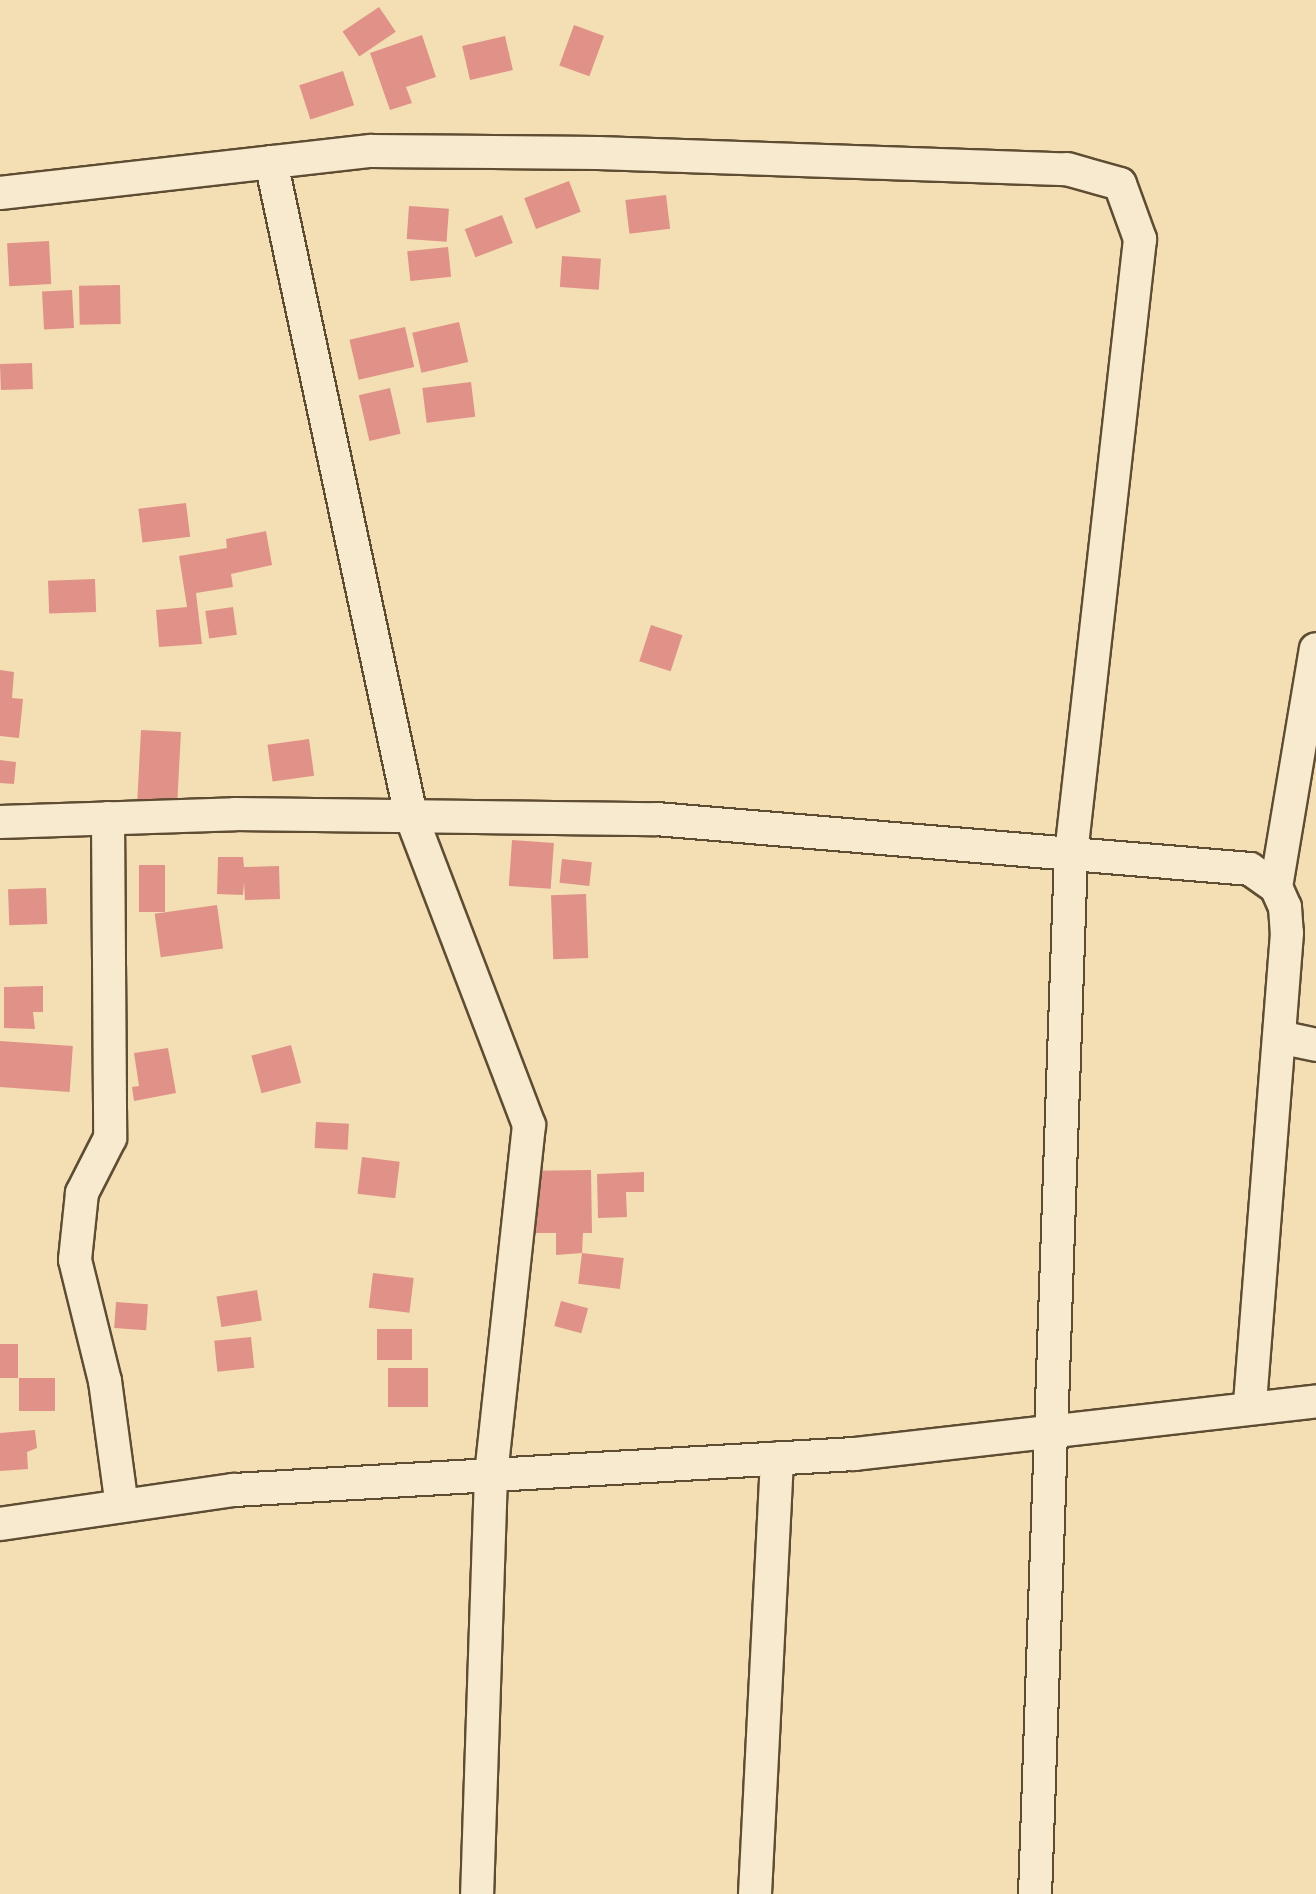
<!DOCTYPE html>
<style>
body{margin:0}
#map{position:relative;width:1316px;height:1894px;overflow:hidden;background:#f3dfb3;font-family:"IM FELL Double Pica",serif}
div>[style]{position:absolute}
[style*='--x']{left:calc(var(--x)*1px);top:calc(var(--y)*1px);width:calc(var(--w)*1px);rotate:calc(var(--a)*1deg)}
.building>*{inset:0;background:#e09288;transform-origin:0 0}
.roads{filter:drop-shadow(2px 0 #5e4c33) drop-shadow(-2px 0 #5e4c33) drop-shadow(0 2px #5e4c33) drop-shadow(0 -2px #5e4c33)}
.minor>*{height:32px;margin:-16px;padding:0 16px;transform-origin:16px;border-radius:16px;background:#f7eace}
span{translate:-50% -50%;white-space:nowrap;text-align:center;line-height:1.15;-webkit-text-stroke:6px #f7eace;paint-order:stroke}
</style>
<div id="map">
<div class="building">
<i style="left:379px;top:7px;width:30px;height:44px;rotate:56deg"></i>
<i style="left:574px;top:25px;width:32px;height:43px;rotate:20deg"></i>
<i style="clip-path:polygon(422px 35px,436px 77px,406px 87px,412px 103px,390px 110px,370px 53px)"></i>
<i style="left:505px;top:36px;width:35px;height:44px;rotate:77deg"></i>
<i style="left:343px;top:71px;width:36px;height:46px;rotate:72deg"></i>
<i style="left:569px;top:181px;width:33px;height:48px;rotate:69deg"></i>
<i style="left:666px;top:195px;width:34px;height:41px;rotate:83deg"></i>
<i style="left:409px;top:206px;width:40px;height:33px;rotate:4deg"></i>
<i style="left:502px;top:215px;width:30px;height:40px;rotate:69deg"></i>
<i style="left:49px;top:241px;width:43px;height:42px;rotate:87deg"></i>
<i style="left:448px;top:247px;width:30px;height:41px;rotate:84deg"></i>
<i style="left:562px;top:256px;width:39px;height:31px;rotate:4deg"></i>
<i style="left:120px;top:285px;width:39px;height:41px;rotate:89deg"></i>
<i style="left:72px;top:290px;width:38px;height:30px;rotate:87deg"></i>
<i style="left:459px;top:322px;width:41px;height:48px;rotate:77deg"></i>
<i style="left:405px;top:327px;width:41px;height:57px;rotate:77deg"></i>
<i style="left:32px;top:363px;width:26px;height:32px;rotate:88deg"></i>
<i style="left:471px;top:382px;width:35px;height:49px;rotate:83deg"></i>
<i style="left:390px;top:388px;width:47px;height:32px;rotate:77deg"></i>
<i style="left:186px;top:503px;width:34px;height:48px;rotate:83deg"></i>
<i style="clip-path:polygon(266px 531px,272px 565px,231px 574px,233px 587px,196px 593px,202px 644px,159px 647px,156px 610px,187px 607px,179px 556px,227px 548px,226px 539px)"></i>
<i style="left:95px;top:579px;width:33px;height:47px;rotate:88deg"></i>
<i style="left:233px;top:607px;width:28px;height:28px;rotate:82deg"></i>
<i style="left:651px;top:625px;width:33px;height:38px;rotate:18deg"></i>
<i style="clip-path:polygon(0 670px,14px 672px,12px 698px,23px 699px,19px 738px,0 736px)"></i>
<i style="left:141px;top:730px;width:40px;height:71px;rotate:3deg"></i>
<i style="left:309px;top:739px;width:37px;height:42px;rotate:82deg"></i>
<i style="clip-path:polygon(0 760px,16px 762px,14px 784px,0 783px)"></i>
<i style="left:512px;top:840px;width:42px;height:46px;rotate:4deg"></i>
<i style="clip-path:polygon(218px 857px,243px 857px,244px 867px,279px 866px,280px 899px,245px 900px,244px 882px,243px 895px,217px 894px)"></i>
<i style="left:562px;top:859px;width:30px;height:24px;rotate:6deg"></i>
<i style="left:139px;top:865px;width:26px;height:47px"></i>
<i style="left:46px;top:888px;width:36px;height:38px;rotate:88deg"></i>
<i style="left:586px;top:894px;width:64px;height:35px;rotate:88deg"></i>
<i style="left:217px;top:905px;width:44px;height:63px;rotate:82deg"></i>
<i style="clip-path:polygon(43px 986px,43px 1012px,33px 1012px,35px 1029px,4px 1028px,4px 987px)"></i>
<i style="left:0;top:1041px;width:73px;height:46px;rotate:4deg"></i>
<i style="left:291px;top:1045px;width:39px;height:41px;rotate:75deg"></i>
<i style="clip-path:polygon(168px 1048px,176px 1093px,134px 1101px,132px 1087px,139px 1086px,134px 1053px)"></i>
<i style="left:316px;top:1122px;width:33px;height:26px;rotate:3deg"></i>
<i style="left:362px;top:1157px;width:38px;height:37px;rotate:7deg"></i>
<i style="clip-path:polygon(591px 1170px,592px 1233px,583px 1233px,582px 1253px,556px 1255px,556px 1233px,515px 1233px,514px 1171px)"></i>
<i style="clip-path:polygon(644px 1172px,644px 1192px,626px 1192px,627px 1217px,598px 1218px,597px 1174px)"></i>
<i style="left:582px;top:1253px;width:42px;height:31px;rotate:7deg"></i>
<i style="left:373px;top:1273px;width:41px;height:35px;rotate:7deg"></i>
<i style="left:257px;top:1290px;width:31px;height:41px;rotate:81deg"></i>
<i style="left:561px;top:1301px;width:28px;height:26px;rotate:15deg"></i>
<i style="left:116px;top:1302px;width:32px;height:26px;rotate:4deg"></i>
<i style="left:377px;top:1329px;width:35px;height:31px"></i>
<i style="left:251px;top:1337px;width:31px;height:37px;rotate:84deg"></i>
<i style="left:0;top:1344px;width:18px;height:34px"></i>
<i style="left:388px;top:1368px;width:40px;height:39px"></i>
<i style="left:19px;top:1378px;width:36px;height:33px"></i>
<i style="clip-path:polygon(35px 1430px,37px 1448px,27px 1452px,28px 1469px,0 1471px,0 1433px)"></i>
</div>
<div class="roads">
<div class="minor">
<i style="--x:271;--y:162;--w:669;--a:77.92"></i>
<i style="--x:411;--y:816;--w:331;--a:69.1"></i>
<i style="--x:529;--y:1125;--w:352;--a:96.2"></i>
<i style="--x:491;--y:1475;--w:419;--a:91.9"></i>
<i style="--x:0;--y:193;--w:373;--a:-6.5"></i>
<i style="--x:371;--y:151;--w:227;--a:0.5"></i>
<i style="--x:598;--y:153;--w:469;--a:2"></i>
<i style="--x:1067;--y:169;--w:55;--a:15.8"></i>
<i style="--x:1120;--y:184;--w:59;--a:70"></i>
<i style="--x:1140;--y:239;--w:619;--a:96.4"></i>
<i style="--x:1071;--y:854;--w:1041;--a:91.98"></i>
<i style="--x:108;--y:818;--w:320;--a:89.6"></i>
<i style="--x:110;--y:1138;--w:62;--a:117"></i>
<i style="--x:82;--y:1193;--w:67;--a:96"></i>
<i style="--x:75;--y:1260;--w:125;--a:76.1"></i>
<i style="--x:105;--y:1381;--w:126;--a:82.3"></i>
<i style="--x:0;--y:822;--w:235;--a:-1.9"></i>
<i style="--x:235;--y:814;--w:421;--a:0.7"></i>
<i style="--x:656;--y:819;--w:596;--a:4.81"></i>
<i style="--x:1250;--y:869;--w:32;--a:35"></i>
<i style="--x:1276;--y:887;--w:22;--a:66"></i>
<i style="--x:1285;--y:907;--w:26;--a:86"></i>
<i style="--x:1287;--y:933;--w:476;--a:94.5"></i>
<i style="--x:1276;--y:887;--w:241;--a:-80.5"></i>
<i style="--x:1279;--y:1037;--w:38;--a:12"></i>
<i style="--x:0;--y:1524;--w:236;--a:-8.3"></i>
<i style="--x:234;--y:1490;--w:621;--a:-3.32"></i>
<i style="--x:854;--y:1454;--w:465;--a:-6.5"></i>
<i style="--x:755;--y:1894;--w:436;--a:-87.1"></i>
</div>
</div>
</div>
